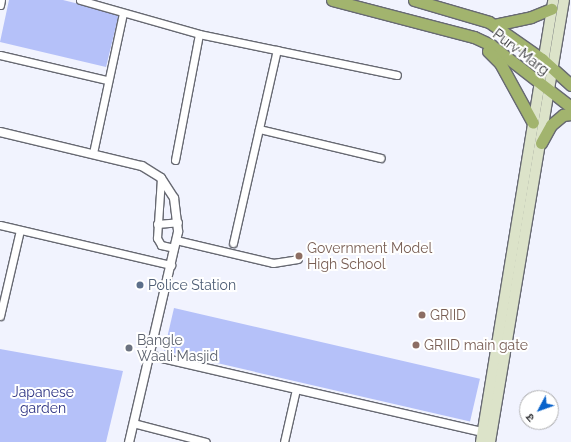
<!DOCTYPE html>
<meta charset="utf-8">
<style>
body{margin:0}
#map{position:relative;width:571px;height:442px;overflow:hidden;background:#f1f3fe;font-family:Raleway,"Noto Sans Devanagari",sans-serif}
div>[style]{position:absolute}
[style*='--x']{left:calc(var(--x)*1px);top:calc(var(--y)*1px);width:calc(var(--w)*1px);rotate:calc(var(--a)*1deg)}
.green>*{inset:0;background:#b5c1f9;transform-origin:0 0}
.roads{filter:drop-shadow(1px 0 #676972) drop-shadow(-1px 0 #676972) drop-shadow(0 1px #676972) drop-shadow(0 -1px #676972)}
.minor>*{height:7px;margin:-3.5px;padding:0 3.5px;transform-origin:3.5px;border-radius:3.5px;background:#fff}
.tertiary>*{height:8px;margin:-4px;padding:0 4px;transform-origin:4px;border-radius:4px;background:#fff}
.secondary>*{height:10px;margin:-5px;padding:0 5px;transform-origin:5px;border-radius:5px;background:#dce3c9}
.trunk>*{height:11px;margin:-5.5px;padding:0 5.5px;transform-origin:5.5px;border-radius:5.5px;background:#a2b46e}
.dots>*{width:11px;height:11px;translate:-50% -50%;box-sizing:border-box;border:2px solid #fff;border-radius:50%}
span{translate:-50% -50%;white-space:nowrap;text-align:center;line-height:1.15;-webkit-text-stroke:4px #fff;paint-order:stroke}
.street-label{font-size:14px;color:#323336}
.education-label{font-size:14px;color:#785e54}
.left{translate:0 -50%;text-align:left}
.service-label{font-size:14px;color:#4e5e75}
.worship-label{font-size:14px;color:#5b616d}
.park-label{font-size:14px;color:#2e3484}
.north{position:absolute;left:519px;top:390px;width:40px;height:40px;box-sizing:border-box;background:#fff;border:1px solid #adadaf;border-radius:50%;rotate:229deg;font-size:11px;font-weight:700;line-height:16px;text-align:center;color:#323336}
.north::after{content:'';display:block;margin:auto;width:14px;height:18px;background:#0862cb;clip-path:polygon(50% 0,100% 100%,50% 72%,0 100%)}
</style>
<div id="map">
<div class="green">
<i style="clip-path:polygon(9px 0,63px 0,119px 14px,106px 67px,0 42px)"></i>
<i style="left:174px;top:308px;width:314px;height:44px;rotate:13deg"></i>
<i style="clip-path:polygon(0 349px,123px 371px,106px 442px,0 442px)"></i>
</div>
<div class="roads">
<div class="minor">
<i style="--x:80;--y:0;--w:124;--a:15.9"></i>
<i style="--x:199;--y:34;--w:202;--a:11.7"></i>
<i style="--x:0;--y:5;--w:5;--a:-79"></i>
<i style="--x:0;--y:55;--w:110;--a:13.2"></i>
<i style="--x:259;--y:129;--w:125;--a:13.4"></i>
<i style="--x:93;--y:153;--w:143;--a:-77.9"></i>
<i style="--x:175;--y:160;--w:128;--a:-79.2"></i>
<i style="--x:161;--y:178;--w:60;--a:93.8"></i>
<i style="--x:157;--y:238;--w:8;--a:60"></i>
<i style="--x:161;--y:245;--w:13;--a:13"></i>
<i style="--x:157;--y:224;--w:21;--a:-5"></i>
<i style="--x:0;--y:225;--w:176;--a:13.2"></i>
<i style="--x:176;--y:240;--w:100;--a:13.3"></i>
<i style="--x:273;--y:263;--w:25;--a:-9"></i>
<i style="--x:233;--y:243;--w:198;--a:-77.2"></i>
<i style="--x:0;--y:316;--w:88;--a:-76.9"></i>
<i style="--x:133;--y:423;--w:75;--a:14.6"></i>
<i style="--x:284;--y:442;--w:54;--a:-77.2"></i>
</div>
<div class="tertiary">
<i style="--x:0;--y:132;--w:146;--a:13.5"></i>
<i style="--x:142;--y:166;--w:22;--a:32"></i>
<i style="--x:161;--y:178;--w:24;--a:57"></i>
<i style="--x:174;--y:198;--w:34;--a:83"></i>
<i style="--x:178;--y:232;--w:216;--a:103.1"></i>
<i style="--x:149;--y:355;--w:343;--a:13"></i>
</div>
<div class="secondary">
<i style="--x:481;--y:442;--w:448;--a:-80.7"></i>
<i style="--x:490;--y:442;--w:448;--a:-80.5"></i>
</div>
<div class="trunk">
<i style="--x:332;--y:0;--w:147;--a:14.6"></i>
<i style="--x:474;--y:37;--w:19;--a:25"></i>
<i style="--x:491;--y:45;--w:101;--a:37.8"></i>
<i style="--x:414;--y:0;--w:78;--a:16.3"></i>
<i style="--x:489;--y:22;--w:65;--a:34.9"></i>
<i style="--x:542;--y:59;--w:39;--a:42"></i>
<i style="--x:494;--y:25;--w:38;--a:-12"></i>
<i style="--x:531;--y:17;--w:22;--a:-22"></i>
<i style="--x:488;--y:51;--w:17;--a:45"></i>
<i style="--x:500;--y:63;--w:68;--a:61.2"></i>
<i style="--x:541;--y:143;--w:21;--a:-61"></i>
<i style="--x:551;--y:125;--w:16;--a:-40"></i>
<i style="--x:563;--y:115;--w:8;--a:-7"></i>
</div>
</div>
<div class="dots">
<i style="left:299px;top:256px;background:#8d6e63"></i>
<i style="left:140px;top:285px;background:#5c6f8a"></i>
<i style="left:422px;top:315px;background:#8d6e63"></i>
<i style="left:416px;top:345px;background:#8d6e63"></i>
<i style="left:129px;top:348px;background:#6b7280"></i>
</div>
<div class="street-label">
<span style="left:521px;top:52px;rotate:37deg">Purv Marg</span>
</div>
<div class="education-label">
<span class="left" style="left:307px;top:256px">Government Model<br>High School</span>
<span class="left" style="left:430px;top:315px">GRIID</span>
<span class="left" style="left:424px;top:345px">GRIID main gate</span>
</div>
<div class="service-label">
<span class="left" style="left:148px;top:285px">Police Station</span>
</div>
<div class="worship-label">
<span class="left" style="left:137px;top:348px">Bangle<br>Waali Masjid</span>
</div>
<div class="park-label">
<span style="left:43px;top:400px">Japanese<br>garden</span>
</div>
<div class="north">उ</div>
</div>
